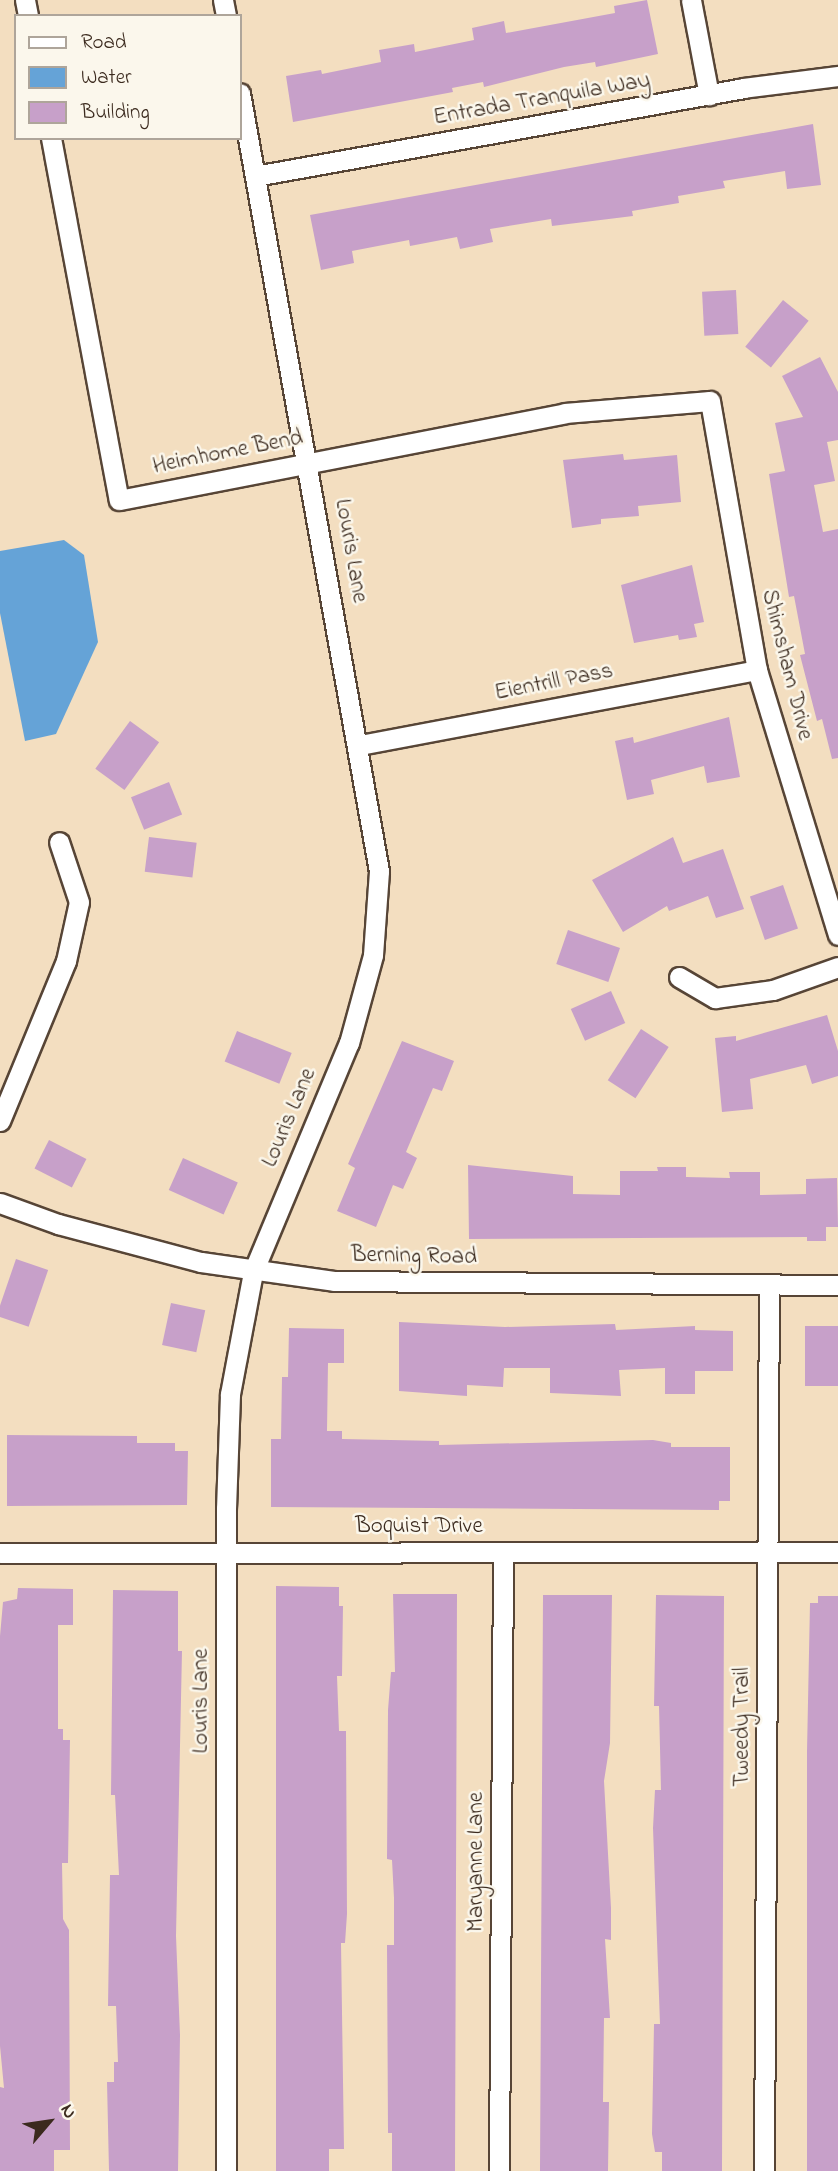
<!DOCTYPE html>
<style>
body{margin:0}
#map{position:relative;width:838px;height:2171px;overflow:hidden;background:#f3dec0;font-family:"Indie Flower",sans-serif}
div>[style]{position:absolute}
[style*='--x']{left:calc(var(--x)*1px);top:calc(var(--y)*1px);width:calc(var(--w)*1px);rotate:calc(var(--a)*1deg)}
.water>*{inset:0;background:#65a3d7}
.building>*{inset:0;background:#c7a0c9;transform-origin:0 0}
.roads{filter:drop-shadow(2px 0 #574536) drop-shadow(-2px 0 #574536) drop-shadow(0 2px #574536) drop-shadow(0 -2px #574536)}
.street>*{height:19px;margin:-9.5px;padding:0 9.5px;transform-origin:9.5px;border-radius:9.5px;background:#fff}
span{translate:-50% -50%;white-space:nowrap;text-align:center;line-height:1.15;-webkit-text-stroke:5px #fbf7ec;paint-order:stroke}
.street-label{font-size:23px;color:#3b2a1e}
.legend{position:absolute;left:14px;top:14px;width:228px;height:126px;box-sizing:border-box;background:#fbf7ec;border:2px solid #aea59a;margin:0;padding:9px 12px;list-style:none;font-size:21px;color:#3b2a1e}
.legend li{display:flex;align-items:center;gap:14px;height:35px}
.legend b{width:35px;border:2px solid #aea59a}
.north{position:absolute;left:14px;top:2087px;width:70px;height:70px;-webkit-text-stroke:5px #fbf7ec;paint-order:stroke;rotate:61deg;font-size:19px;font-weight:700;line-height:28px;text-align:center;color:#3b2a1e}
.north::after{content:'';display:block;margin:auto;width:24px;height:32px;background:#3b2a1e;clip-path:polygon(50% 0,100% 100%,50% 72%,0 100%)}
</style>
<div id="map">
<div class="water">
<i style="clip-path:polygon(64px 540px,84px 555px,98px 642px,56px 734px,25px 741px,0 613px,0 551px)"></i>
</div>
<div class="building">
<i style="clip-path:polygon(647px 0,658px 54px,596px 67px,595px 62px,564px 67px,484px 87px,483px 82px,452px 88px,453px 92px,293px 122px,286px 76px,321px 70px,322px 74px,381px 62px,379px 50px,414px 44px,415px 52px,474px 40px,472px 28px,504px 21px,506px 33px,615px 13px,614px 6px)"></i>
<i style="clip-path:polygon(813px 124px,821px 185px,787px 189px,785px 171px,723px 181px,725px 188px,678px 196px,679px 203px,632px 211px,633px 216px,552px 226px,551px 219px,490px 229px,493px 242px,460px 249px,457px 237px,410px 246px,409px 240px,352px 251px,354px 263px,321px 270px,310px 215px)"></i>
<i style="left:736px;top:290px;width:44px;height:34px;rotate:87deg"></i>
<i style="left:783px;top:300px;width:33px;height:60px;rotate:39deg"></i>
<i style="clip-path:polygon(820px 357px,838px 392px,838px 440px,827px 442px,835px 481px,814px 485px,823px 532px,838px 529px,838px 758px,832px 759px,822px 719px,817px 721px,800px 655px,805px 654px,794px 596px,789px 597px,769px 474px,785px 471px,775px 423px,803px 417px,782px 376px)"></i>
<i style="clip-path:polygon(623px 454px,624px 460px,677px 455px,681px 502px,638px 506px,639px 516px,601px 519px,601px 524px,572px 528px,563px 460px)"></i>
<i style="clip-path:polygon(692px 565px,704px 622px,694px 624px,697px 637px,679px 640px,678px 635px,634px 643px,621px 585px)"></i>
<i style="clip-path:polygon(729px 717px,740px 777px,707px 783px,704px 766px,651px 780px,654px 794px,627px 800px,615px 741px,633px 737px,634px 743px)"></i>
<i style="left:130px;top:721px;width:36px;height:59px;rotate:36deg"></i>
<i style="left:169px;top:782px;width:35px;height:41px;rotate:68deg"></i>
<i style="left:149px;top:837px;width:48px;height:35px;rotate:7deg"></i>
<i style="clip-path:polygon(673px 837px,683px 863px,723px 849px,744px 909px,716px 918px,708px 896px,669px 911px,667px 906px,623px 932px,592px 880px)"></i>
<i style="left:783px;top:885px;width:46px;height:35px;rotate:71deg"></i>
<i style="left:568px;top:930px;width:55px;height:36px;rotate:19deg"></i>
<i style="left:611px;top:991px;width:35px;height:44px;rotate:66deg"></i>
<i style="clip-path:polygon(827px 1015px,838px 1051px,838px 1076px,812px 1084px,806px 1065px,750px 1079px,753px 1109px,722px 1112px,715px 1038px,736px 1036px,736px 1041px)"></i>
<i style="left:641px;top:1029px;width:33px;height:61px;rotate:33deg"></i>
<i style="left:237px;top:1031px;width:59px;height:33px;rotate:22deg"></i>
<i style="clip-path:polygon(402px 1041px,454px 1061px,442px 1091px,433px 1088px,406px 1152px,417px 1158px,403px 1189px,393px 1185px,376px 1227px,337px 1211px,355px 1168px,348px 1164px)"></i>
<i style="left:49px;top:1140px;width:42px;height:32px;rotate:27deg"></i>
<i style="left:183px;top:1158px;width:60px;height:35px;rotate:24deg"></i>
<i style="clip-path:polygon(468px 1165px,573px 1176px,573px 1194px,620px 1195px,620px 1171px,658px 1171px,657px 1167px,686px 1167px,686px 1177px,730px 1178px,729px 1172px,760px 1172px,760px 1195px,806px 1194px,806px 1179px,837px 1178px,838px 1227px,826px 1227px,826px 1241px,807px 1241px,807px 1237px,469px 1239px)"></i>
<i style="left:16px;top:1259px;width:34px;height:60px;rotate:19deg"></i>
<i style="left:171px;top:1303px;width:35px;height:43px;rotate:12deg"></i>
<i style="clip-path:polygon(399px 1322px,505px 1327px,615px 1324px,616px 1330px,695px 1326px,695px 1330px,733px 1331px,733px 1371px,695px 1371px,695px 1394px,665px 1394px,665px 1368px,619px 1370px,621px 1396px,550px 1393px,550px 1368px,504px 1368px,503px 1387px,467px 1385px,467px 1396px,399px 1391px)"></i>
<i style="left:838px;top:1326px;width:60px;height:33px;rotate:90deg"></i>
<i style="clip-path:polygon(289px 1328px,344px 1329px,344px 1363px,328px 1363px,327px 1431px,342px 1431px,342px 1439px,439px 1441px,439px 1445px,653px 1440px,671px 1443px,671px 1447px,730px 1447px,730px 1501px,719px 1501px,719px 1510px,271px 1507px,271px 1439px,281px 1439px,282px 1377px,288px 1377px)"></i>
<i style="clip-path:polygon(7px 1435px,137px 1436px,137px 1443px,175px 1443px,175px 1451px,188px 1451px,187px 1505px,7px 1506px)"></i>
<i style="clip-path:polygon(276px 1586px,339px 1587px,339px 1606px,343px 1606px,342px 1676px,337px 1676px,339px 1731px,346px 1731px,347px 1914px,345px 1943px,341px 1943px,344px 2149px,329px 2149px,329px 2171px,276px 2171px)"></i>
<i style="clip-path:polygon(18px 1588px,73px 1589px,73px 1625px,58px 1625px,58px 1729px,63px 1729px,63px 1740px,70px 1740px,68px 1863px,62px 1863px,63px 1919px,69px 1930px,70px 2150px,54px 2150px,54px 2171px,0 2171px,0 2087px,4px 2088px,0 2046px,0 1636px,3px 1602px,17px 1599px)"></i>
<i style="clip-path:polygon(113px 1590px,178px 1591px,178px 1651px,182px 1651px,176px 1936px,180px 2035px,178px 2171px,109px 2171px,107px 2082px,114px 2082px,114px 2062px,118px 2062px,116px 2006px,108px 2006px,110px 1875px,119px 1875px,115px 1795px,111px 1795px)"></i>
<i style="clip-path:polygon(393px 1594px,457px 1594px,455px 2171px,392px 2171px,392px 2133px,388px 2133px,387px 1945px,394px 1945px,394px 1898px,392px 1860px,387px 1859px,388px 1710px,391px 1672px,395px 1672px)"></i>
<i style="clip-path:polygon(543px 1595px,612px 1595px,610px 1743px,604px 1781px,611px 1908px,611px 1940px,605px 1939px,610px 2018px,604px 2018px,603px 2102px,609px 2102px,608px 2171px,540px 2171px)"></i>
<i style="clip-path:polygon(656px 1595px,724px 1596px,722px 2171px,662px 2171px,662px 2152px,655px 2152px,652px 2134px,654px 2024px,660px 2024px,653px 1828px,655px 1790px,661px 1790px,659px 1706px,654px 1706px)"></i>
<i style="clip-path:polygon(818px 1596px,838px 1596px,838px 2171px,807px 2171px,807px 1751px,810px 1603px,818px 1603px)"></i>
</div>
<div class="roads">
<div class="street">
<i style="--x:25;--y:0;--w:16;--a:79"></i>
<i style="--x:223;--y:0;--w:16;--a:79"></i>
<i style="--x:691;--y:0;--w:97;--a:79.3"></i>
<i style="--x:51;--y:138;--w:368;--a:79.4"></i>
<i style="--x:119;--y:500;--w:454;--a:-11"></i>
<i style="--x:565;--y:413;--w:145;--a:-4.7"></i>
<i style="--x:710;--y:401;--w:273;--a:80.1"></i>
<i style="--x:757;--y:670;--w:277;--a:73"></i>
<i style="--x:255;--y:176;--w:496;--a:-10.2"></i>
<i style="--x:743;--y:88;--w:96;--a:-7.2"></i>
<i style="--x:360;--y:745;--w:404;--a:-10.7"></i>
<i style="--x:679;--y:977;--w:42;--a:30.3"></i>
<i style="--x:715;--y:998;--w:59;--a:-7.9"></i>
<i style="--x:773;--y:990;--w:69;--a:-19.5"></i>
<i style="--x:0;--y:1121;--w:173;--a:-67.6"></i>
<i style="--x:66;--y:961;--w:60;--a:-77.6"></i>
<i style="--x:79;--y:902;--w:63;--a:-108.4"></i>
<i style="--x:0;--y:1203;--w:62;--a:19.9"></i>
<i style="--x:58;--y:1224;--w:148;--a:14.9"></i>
<i style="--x:201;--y:1262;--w:134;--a:8.1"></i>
<i style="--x:334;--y:1281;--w:504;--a:0.45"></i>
<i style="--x:0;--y:1553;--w:838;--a:-0.07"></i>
<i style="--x:226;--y:2171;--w:662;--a:-90"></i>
<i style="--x:226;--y:1509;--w:115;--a:-88"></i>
<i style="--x:230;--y:1394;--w:124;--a:-79.3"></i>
<i style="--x:253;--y:1272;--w:248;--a:-67.3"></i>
<i style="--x:349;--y:1043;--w:91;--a:-74.7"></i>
<i style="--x:373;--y:955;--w:84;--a:-85.9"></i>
<i style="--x:379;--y:871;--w:790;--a:-100.13"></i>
<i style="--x:499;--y:2171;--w:618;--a:-89.63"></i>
<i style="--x:764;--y:2171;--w:887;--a:-89.68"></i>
</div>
</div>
<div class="street-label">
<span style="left:542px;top:100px;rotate:-10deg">Entrada Tranquila Way</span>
<span style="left:228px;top:453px;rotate:-11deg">Heimhome Bend</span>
<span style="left:350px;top:551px;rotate:80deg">Louris Lane</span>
<span style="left:786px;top:665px;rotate:76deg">Shimsham Drive</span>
<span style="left:554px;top:683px;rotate:-11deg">Eientrill Pass</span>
<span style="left:290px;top:1118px;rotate:-67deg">Louris Lane</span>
<span style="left:414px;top:1257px;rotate:1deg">Berning Road</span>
<span style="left:419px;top:1527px">Boquist Drive</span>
<span style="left:202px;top:1701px;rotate:-90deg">Louris Lane</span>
<span style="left:743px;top:1727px;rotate:-90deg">Tweedy Trail</span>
<span style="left:477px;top:1862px;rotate:-90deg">Maryanne Lane</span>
</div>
<ul class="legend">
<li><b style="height:9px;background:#fff"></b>Road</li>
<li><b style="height:19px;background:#65a3d7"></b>Water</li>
<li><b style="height:19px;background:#c7a0c9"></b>Building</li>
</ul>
<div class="north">N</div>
</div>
